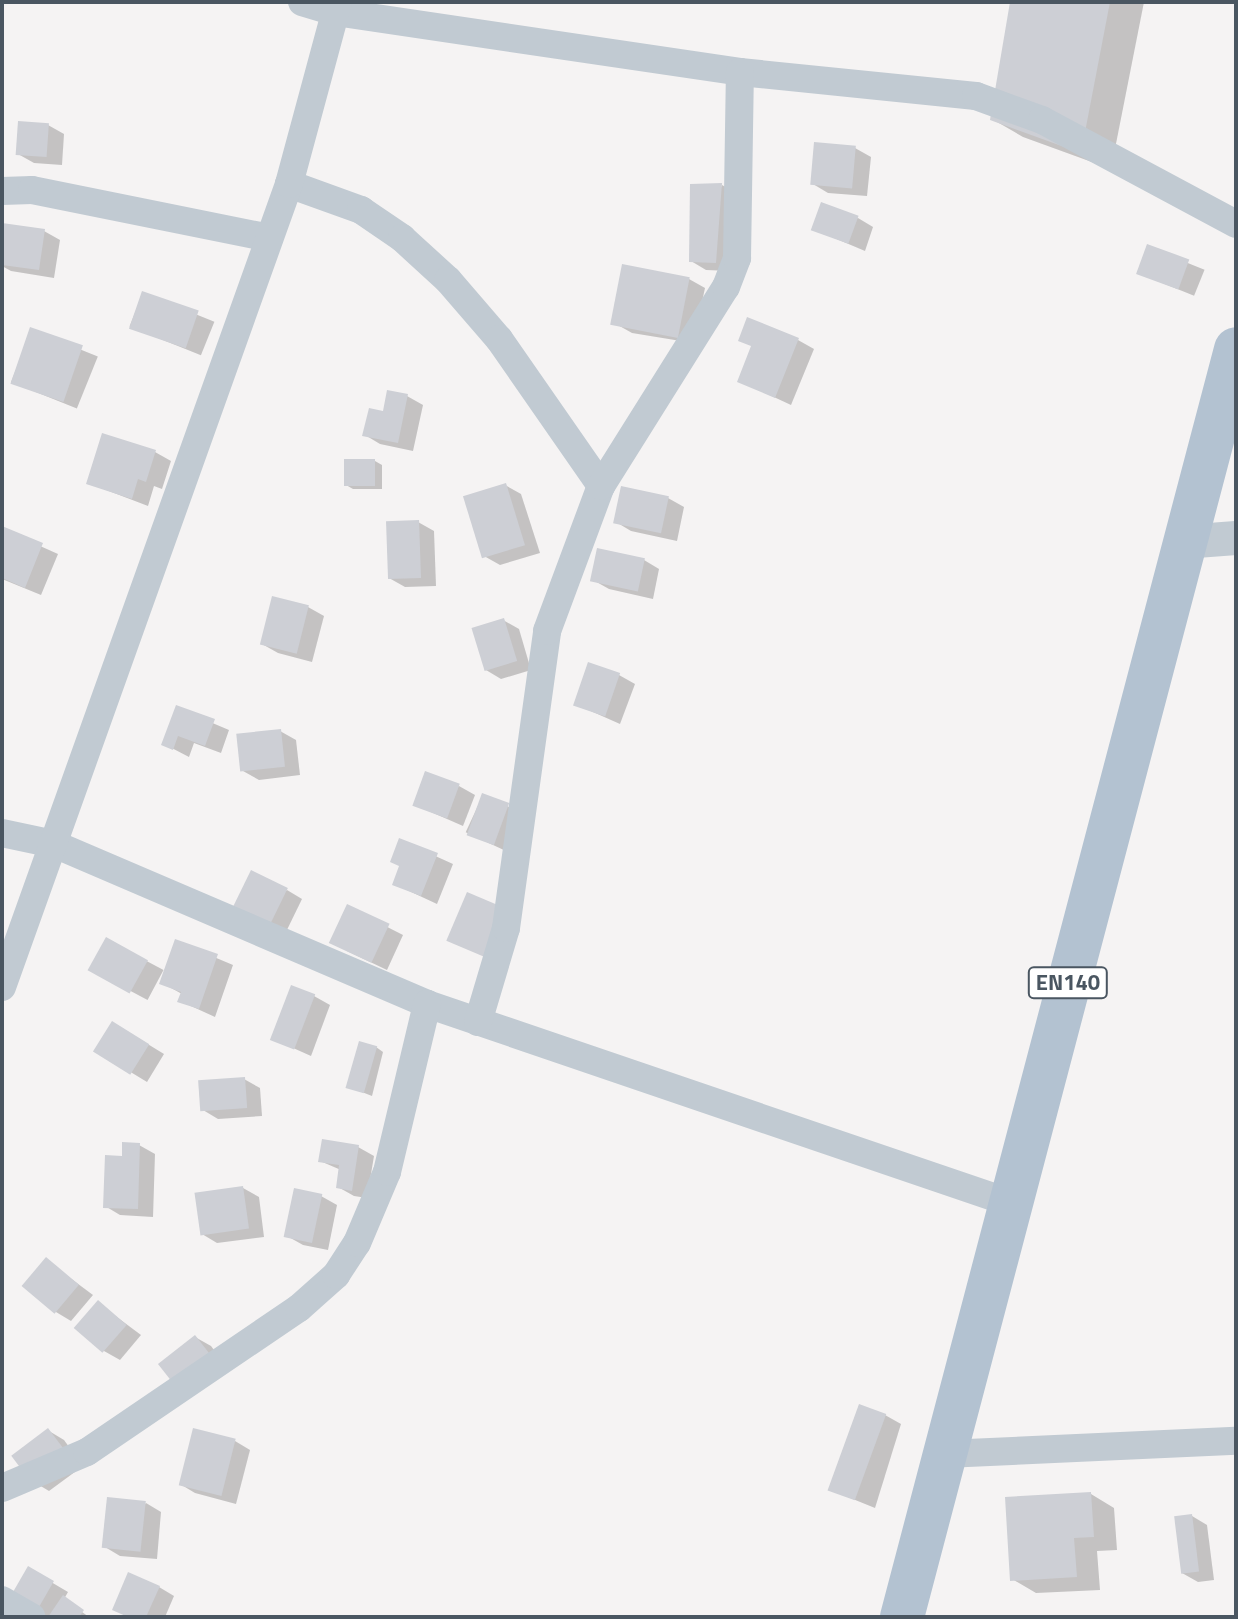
<!DOCTYPE html>
<style>
body{margin:0}
#map{position:relative;width:1238px;height:1619px;overflow:hidden;background:#f5f3f3;font-family:"Titillium Web",sans-serif}
div>[style]{position:absolute}
[style*='--x']{left:calc(var(--x)*1px);top:calc(var(--y)*1px);width:calc(var(--w)*1px);rotate:calc(var(--a)*1deg)}
.shadow>*{inset:0;background:#0003;transform-origin:0 0}
.building>*{inset:0;background:#cdcfd5;transform-origin:0 0}
.minor>*{height:28px;margin:-14px;padding:0 14px;transform-origin:14px;border-radius:14px;background:#c1cad2}
.tertiary>*{height:34px;margin:-17px;padding:0 17px;transform-origin:17px;border-radius:17px;background:#c1cad2}
.primary>*{height:44px;margin:-22px;padding:0 22px;transform-origin:22px;border-radius:22px;background:#b3c2d1}
span{translate:-50% -50%;white-space:nowrap;text-align:center;line-height:1.15;-webkit-text-stroke:8px #fff;paint-order:stroke}
.shield-label span{padding:2px 6px;background:#fff;border:2px solid;border-radius:6px;-webkit-text-stroke-width:0}
.shield-label{font-size:22px;color:#4a5661;font-weight:700}
.frame{position:absolute;inset:0;border:4px solid #4a5661;pointer-events:none}
</style>
<div id="map">
<div class="shadow">
<i style="clip-path:polygon(1012px 2px,1144px 2px,1111px 169px,1023px 137px,992px 119px)"></i>
<i style="clip-path:polygon(48px 125px,64px 134px,62px 165px,34px 163px,18px 154px)"></i>
<i style="clip-path:polygon(855px 148px,871px 157px,867px 196px,828px 193px,813px 184px)"></i>
<i style="clip-path:polygon(722px 185px,737px 194px,731px 271px,706px 270px,691px 261px)"></i>
<i style="clip-path:polygon(858px 218px,873px 227px,865px 251px,813px 229px)"></i>
<i style="clip-path:polygon(2px 225px,44px 231px,60px 240px,54px 278px,11px 271px,2px 266px)"></i>
<i style="left:1148px;top:247px;width:61px;height:28px;rotate:22deg"></i>
<i style="clip-path:polygon(689px 279px,705px 288px,693px 343px,632px 333px,616px 324px)"></i>
<i style="left:143px;top:293px;width:77px;height:36px;rotate:22deg"></i>
<i style="left:32px;top:330px;width:71px;height:56px;rotate:22deg"></i>
<i style="clip-path:polygon(798px 340px,814px 349px,791px 405px,739px 381px)"></i>
<i style="clip-path:polygon(407px 396px,423px 405px,413px 451px,380px 444px,365px 435px)"></i>
<i style="clip-path:polygon(155px 452px,171px 461px,162px 489px,154px 486px,148px 506px,88px 483px)"></i>
<i style="clip-path:polygon(375px 461px,382px 465px,382px 489px,353px 489px,346px 485px)"></i>
<i style="clip-path:polygon(505px 485px,521px 494px,540px 553px,500px 565px,484px 556px)"></i>
<i style="clip-path:polygon(668px 498px,684px 507px,677px 541px,631px 531px,616px 522px)"></i>
<i style="clip-path:polygon(418px 522px,434px 531px,436px 586px,405px 587px,389px 578px)"></i>
<i style="clip-path:polygon(2px 529px,58px 554px,41px 595px,2px 579px)"></i>
<i style="clip-path:polygon(644px 560px,659px 569px,653px 599px,609px 589px,593px 580px)"></i>
<i style="clip-path:polygon(308px 607px,324px 616px,312px 662px,278px 653px,262px 644px)"></i>
<i style="clip-path:polygon(503px 620px,519px 629px,531px 670px,501px 679px,486px 670px)"></i>
<i style="clip-path:polygon(619px 675px,635px 684px,620px 724px,575px 704px)"></i>
<i style="clip-path:polygon(177px 708px,229px 730px,221px 753px,194px 743px,189px 757px,164px 744px)"></i>
<i style="clip-path:polygon(280px 731px,296px 740px,300px 775px,259px 780px,243px 771px)"></i>
<i style="clip-path:polygon(459px 786px,475px 795px,463px 826px,415px 805px)"></i>
<i style="left:483px;top:795px;width:45px;height:41px;rotate:25deg"></i>
<i style="clip-path:polygon(400px 840px,453px 864px,437px 904px,394px 884px,401px 866px)"></i>
<i style="clip-path:polygon(287px 890px,302px 899px,284px 936px,249px 919px)"></i>
<i style="clip-path:polygon(348px 907px,403px 935px,387px 970px,347px 951px)"></i>
<i style="left:107px;top:940px;width:64px;height:34px;rotate:28deg"></i>
<i style="clip-path:polygon(176px 941px,233px 965px,215px 1017px,180px 1001px,182px 994px,162px 983px)"></i>
<i style="clip-path:polygon(314px 996px,330px 1005px,311px 1056px,273px 1039px)"></i>
<i style="clip-path:polygon(128px 1032px,164px 1054px,147px 1082px,96px 1051px)"></i>
<i style="clip-path:polygon(376px 1047px,383px 1052px,372px 1096px,349px 1087px)"></i>
<i style="clip-path:polygon(244px 1079px,260px 1088px,262px 1116px,218px 1119px,203px 1110px)"></i>
<i style="clip-path:polygon(139px 1145px,155px 1154px,153px 1217px,120px 1215px,105px 1206px,124px 1158px)"></i>
<i style="clip-path:polygon(358px 1147px,374px 1156px,367px 1198px,354px 1196px,338px 1187px,341px 1170px,320px 1161px)"></i>
<i style="clip-path:polygon(243px 1188px,259px 1197px,264px 1237px,217px 1243px,202px 1234px)"></i>
<i style="clip-path:polygon(321px 1196px,337px 1205px,328px 1250px,303px 1245px,287px 1236px)"></i>
<i style="clip-path:polygon(46px 1260px,93px 1295px,71px 1321px,56px 1312px)"></i>
<i style="clip-path:polygon(98px 1303px,141px 1335px,120px 1360px,104px 1351px)"></i>
<i style="clip-path:polygon(195px 1337px,211px 1346px,224px 1363px,189px 1390px)"></i>
<i style="clip-path:polygon(885px 1415px,901px 1424px,875px 1508px,833px 1491px)"></i>
<i style="clip-path:polygon(49px 1431px,64px 1440px,83px 1466px,49px 1491px,34px 1482px)"></i>
<i style="clip-path:polygon(235px 1441px,250px 1450px,236px 1504px,195px 1493px,180px 1484px)"></i>
<i style="clip-path:polygon(1091px 1494px,1114px 1508px,1117px 1550px,1097px 1551px,1100px 1590px,1036px 1593px,1012px 1579px)"></i>
<i style="clip-path:polygon(146px 1503px,161px 1512px,157px 1559px,120px 1556px,105px 1547px)"></i>
<i style="clip-path:polygon(1192px 1516px,1207px 1525px,1214px 1580px,1198px 1582px,1182px 1573px)"></i>
<i style="clip-path:polygon(29px 1569px,68px 1592px,64px 1599px,89px 1617px,44px 1617px,12px 1598px)"></i>
<i style="clip-path:polygon(159px 1587px,174px 1596px,165px 1617px,128px 1617px,114px 1609px)"></i>
</div>
<div class="building">
<i style="clip-path:polygon(1010px 2px,1110px 2px,1081px 153px,990px 120px)"></i>
<i style="left:18px;top:121px;width:31px;height:34px;rotate:4deg"></i>
<i style="left:814px;top:142px;width:42px;height:43px;rotate:5deg"></i>
<i style="clip-path:polygon(722px 183px,716px 263px,689px 262px,690px 184px)"></i>
<i style="left:821px;top:202px;width:40px;height:30px;rotate:20deg"></i>
<i style="clip-path:polygon(2px 223px,45px 229px,39px 270px,2px 265px)"></i>
<i style="left:1147px;top:244px;width:45px;height:32px;rotate:20deg"></i>
<i style="left:622px;top:264px;width:69px;height:62px;rotate:11deg"></i>
<i style="left:142px;top:291px;width:60px;height:40px;rotate:19deg"></i>
<i style="clip-path:polygon(747px 317px,799px 338px,775px 398px,737px 382px,751px 346px,738px 341px)"></i>
<i style="left:30px;top:327px;width:56px;height:60px;rotate:19deg"></i>
<i style="clip-path:polygon(387px 390px,408px 394px,398px 443px,362px 436px,369px 408px,383px 411px)"></i>
<i style="clip-path:polygon(102px 433px,156px 450px,146px 482px,138px 479px,132px 499px,86px 484px)"></i>
<i style="left:344px;top:459px;width:31px;height:27px"></i>
<i style="left:506px;top:483px;width:65px;height:45px;rotate:73deg"></i>
<i style="left:621px;top:486px;width:49px;height:38px;rotate:12deg"></i>
<i style="left:419px;top:520px;width:58px;height:33px;rotate:88deg"></i>
<i style="clip-path:polygon(2px 526px,43px 543px,25px 588px,2px 578px)"></i>
<i style="left:597px;top:548px;width:49px;height:34px;rotate:12deg"></i>
<i style="left:272px;top:596px;width:38px;height:50px;rotate:14deg"></i>
<i style="left:504px;top:618px;width:45px;height:34px;rotate:73deg"></i>
<i style="left:588px;top:662px;width:34px;height:46px;rotate:19deg"></i>
<i style="clip-path:polygon(176px 705px,215px 719px,205px 746px,178px 736px,173px 750px,161px 745px)"></i>
<i style="left:281px;top:729px;width:38px;height:45px;rotate:84deg"></i>
<i style="left:425px;top:771px;width:37px;height:37px;rotate:20deg"></i>
<i style="left:482px;top:793px;width:29px;height:45px;rotate:20deg"></i>
<i style="clip-path:polygon(399px 838px,438px 853px,421px 896px,392px 885px,399px 866px,390px 862px)"></i>
<i style="left:251px;top:870px;width:41px;height:46px;rotate:26deg"></i>
<i style="left:467px;top:892px;width:43px;height:53px;rotate:23deg"></i>
<i style="left:347px;top:904px;width:47px;height:43px;rotate:25deg"></i>
<i style="left:106px;top:937px;width:48px;height:38px;rotate:29deg"></i>
<i style="clip-path:polygon(175px 939px,218px 954px,199px 1009px,177px 1002px,181px 992px,159px 984px)"></i>
<i style="left:291px;top:985px;width:26px;height:59px;rotate:21deg"></i>
<i style="left:112px;top:1021px;width:44px;height:36px;rotate:32deg"></i>
<i style="left:359px;top:1041px;width:19px;height:49px;rotate:16deg"></i>
<i style="left:245px;top:1077px;width:31px;height:47px;rotate:86deg"></i>
<i style="clip-path:polygon(322px 1139px,359px 1145px,352px 1191px,336px 1188px,339px 1165px,318px 1162px)"></i>
<i style="clip-path:polygon(122px 1142px,140px 1143px,138px 1209px,103px 1208px,105px 1155px,122px 1156px)"></i>
<i style="left:243px;top:1186px;width:43px;height:49px;rotate:82deg"></i>
<i style="left:294px;top:1188px;width:29px;height:50px;rotate:12deg"></i>
<i style="left:46px;top:1257px;width:43px;height:38px;rotate:40deg"></i>
<i style="left:98px;top:1300px;width:38px;height:37px;rotate:41deg"></i>
<i style="left:195px;top:1335px;width:24px;height:47px;rotate:52deg"></i>
<i style="left:859px;top:1404px;width:29px;height:92px;rotate:20deg"></i>
<i style="left:48px;top:1428px;width:35px;height:46px;rotate:53deg"></i>
<i style="left:193px;top:1428px;width:44px;height:59px;rotate:14deg"></i>
<i style="clip-path:polygon(1091px 1492px,1094px 1537px,1074px 1538px,1077px 1577px,1010px 1581px,1005px 1497px)"></i>
<i style="left:107px;top:1497px;width:39px;height:51px;rotate:6deg"></i>
<i style="left:1192px;top:1514px;width:58px;height:18px;rotate:83deg"></i>
<i style="left:28px;top:1566px;width:30px;height:38px;rotate:30deg"></i>
<i style="clip-path:polygon(128px 1572px,160px 1586px,146px 1617px,128px 1617px,112px 1610px)"></i>
<i style="clip-path:polygon(63px 1595px,84px 1610px,79px 1617px,48px 1617px)"></i>
</div>
<div class="minor">
<i style="--x:302;--y:2;--w:34;--a:17"></i>
<i style="--x:335;--y:12;--w:409;--a:8.4"></i>
<i style="--x:740;--y:72;--w:237;--a:5.8"></i>
<i style="--x:976;--y:96;--w:70;--a:20"></i>
<i style="--x:1042;--y:120;--w:220;--a:28.2"></i>
<i style="--x:289;--y:184;--w:77;--a:19.9"></i>
<i style="--x:361;--y:210;--w:50;--a:34.3"></i>
<i style="--x:402;--y:238;--w:62;--a:42.4"></i>
<i style="--x:448;--y:280;--w:78;--a:49.2"></i>
<i style="--x:499;--y:339;--w:179;--a:55.2"></i>
<i style="--x:2;--y:191;--w:30;--a:-2"></i>
<i style="--x:32;--y:190;--w:242;--a:11.4"></i>
<i style="--x:2;--y:833;--w:53;--a:11.9"></i>
<i style="--x:54;--y:844;--w:406;--a:23.2"></i>
<i style="--x:427;--y:1004;--w:617;--a:18.82"></i>
<i style="--x:2;--y:987;--w:853;--a:-70.33"></i>
<i style="--x:289;--y:184;--w:188;--a:-74.9"></i>
<i style="--x:478;--y:1022;--w:98;--a:-73.4"></i>
<i style="--x:506;--y:928;--w:300;--a:-82.1"></i>
<i style="--x:547;--y:631;--w:155;--a:-69.6"></i>
<i style="--x:601;--y:486;--w:235;--a:-57.9"></i>
<i style="--x:726;--y:287;--w:31;--a:-69"></i>
<i style="--x:737;--y:258;--w:186;--a:-89.1"></i>
<i style="--x:945;--y:1454;--w:291;--a:-2.6"></i>
<i style="--x:2;--y:1488;--w:92;--a:-23"></i>
<i style="--x:87;--y:1452;--w:256;--a:-34.2"></i>
<i style="--x:299;--y:1308;--w:50;--a:-41.7"></i>
<i style="--x:336;--y:1275;--w:38;--a:-57"></i>
<i style="--x:357;--y:1243;--w:77;--a:-67.1"></i>
<i style="--x:387;--y:1172;--w:173;--a:-76.6"></i>
<i style="--x:2;--y:1600;--w:34;--a:30"></i>
</div>
<div class="tertiary">
<i style="--x:1183;--y:542;--w:53;--a:-4.3"></i>
</div>
<div class="primary">
<i style="--x:902;--y:1617;--w:1311;--a:-75.24"></i>
</div>
<div class="shield-label">
<span style="left:1068px;top:983px">EN140</span>
</div>
<div class="frame"></div>
</div>
